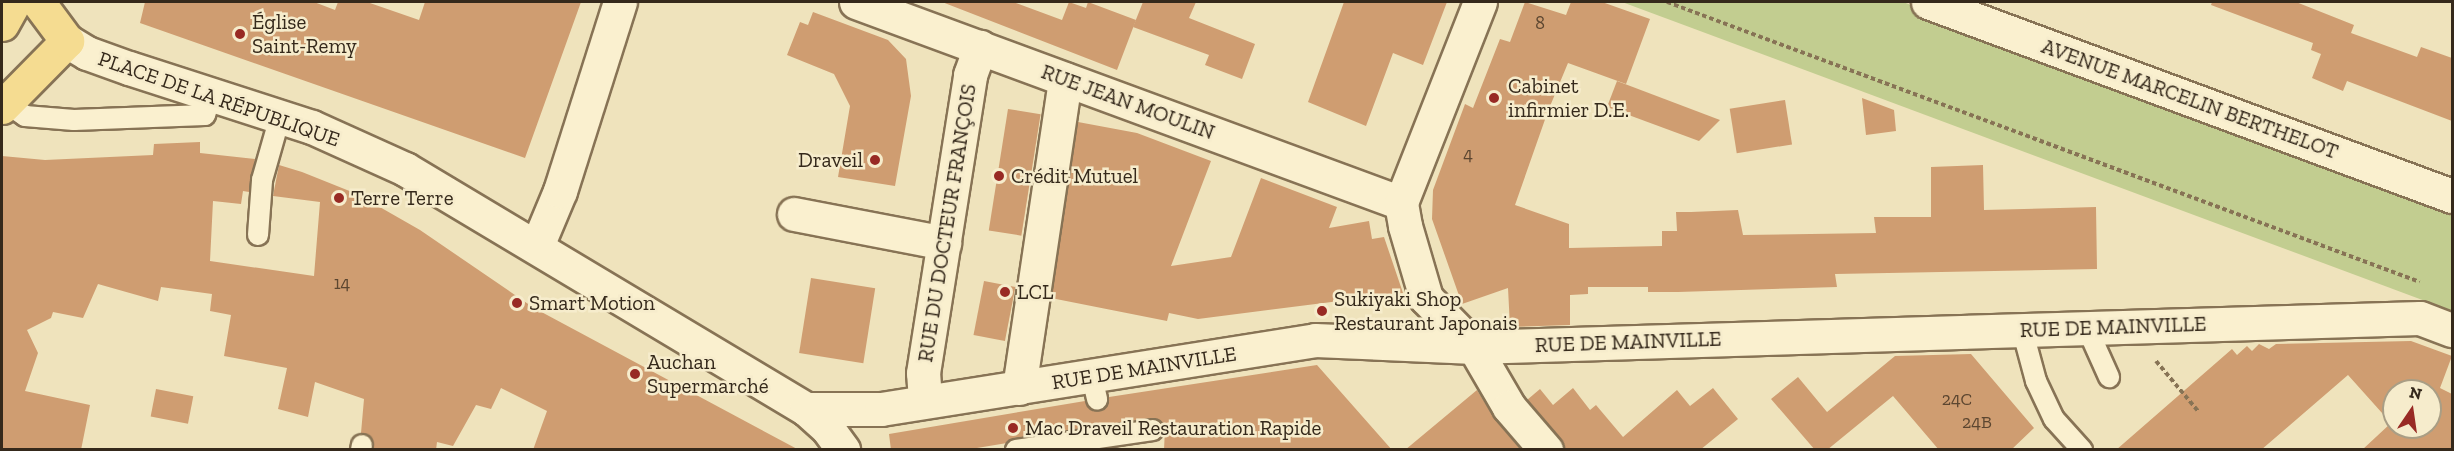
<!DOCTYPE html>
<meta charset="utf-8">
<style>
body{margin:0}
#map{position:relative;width:2454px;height:451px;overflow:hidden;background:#efe3bc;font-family:"Zilla Slab",serif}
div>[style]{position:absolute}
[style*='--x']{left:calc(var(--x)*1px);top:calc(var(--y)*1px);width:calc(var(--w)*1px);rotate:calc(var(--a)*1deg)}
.green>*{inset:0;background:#c2cd90}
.building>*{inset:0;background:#cf9d71;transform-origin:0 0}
.path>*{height:4px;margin-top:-2px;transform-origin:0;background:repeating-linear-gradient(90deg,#877355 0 4.5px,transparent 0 7.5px)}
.roads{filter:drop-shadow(2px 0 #877355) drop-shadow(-2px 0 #877355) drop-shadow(0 2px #877355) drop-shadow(0 -2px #877355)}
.lane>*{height:20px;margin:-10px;padding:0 10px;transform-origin:10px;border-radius:10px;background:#faf0cf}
.street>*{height:33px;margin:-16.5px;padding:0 16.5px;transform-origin:16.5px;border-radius:16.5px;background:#faf0cf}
.primary>*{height:33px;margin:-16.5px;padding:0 16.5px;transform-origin:16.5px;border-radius:16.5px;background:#f5dc91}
.dots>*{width:16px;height:16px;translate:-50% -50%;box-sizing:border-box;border:3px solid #f6eccc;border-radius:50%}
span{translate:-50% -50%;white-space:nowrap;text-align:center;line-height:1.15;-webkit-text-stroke:5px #f6eccc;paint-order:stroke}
.number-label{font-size:18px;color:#5c4630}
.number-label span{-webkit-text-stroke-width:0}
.poi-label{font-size:21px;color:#35291b}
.left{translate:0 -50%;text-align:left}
.right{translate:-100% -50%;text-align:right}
.street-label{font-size:21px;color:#35291b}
.frame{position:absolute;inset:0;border:3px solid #35291b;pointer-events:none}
.north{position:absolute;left:2382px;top:379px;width:60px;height:60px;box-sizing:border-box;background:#f6eccc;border:2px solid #a99e85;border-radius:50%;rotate:13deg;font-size:16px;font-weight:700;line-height:24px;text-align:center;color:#35291b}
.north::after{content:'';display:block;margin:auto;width:21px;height:27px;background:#982a24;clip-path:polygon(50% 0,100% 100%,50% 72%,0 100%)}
</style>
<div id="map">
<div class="green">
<i style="clip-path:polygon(1622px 2px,1903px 2px,2452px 207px,2452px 311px)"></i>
</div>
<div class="building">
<i style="clip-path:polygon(145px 2px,314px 2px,335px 10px,338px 2px,367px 2px,419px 20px,425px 2px,581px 2px,525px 158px,140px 23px)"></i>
<i style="clip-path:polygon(942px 2px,1013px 2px,1062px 20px,1069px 2px,1086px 8px,1088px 2px,1136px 20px,1117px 70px)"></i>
<i style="clip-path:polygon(1143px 2px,1196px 2px,1189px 18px,1255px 44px,1242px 79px,1205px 65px,1209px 55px,1133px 27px)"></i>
<i style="clip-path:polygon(1344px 2px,1447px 2px,1423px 65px,1393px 53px,1366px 126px,1308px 102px)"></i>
<i style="clip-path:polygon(1525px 2px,1566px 15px,1571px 2px,1602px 2px,1650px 19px,1626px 84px,1568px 63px,1548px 111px,1515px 205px,1569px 224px,1569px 248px,1662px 246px,1662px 231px,1677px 231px,1676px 212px,1691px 212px,1738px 210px,1743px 235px,1876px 233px,1874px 217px,1931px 217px,1931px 167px,1983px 165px,1984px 210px,2096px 207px,2097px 269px,1835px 274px,1837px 287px,1678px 292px,1648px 292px,1648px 287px,1588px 287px,1588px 294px,1570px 295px,1570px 325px,1510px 327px,1508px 288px,1462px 304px,1432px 219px,1433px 190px,1465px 104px,1473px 108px,1500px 39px,1510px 42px)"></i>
<i style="clip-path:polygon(2212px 2px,2296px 2px,2354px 25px,2351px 33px,2417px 57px,2421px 47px,2452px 58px,2452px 121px,2347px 81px,2343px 91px,2312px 78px,2321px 54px,2311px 50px,2313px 43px,2211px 5px)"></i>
<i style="clip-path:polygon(813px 12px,888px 40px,906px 59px,911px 96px,895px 186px,838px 177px,850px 106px,834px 74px,787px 55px,800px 22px,808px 25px)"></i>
<i style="clip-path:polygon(1617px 81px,1720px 120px,1699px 141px,1607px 107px)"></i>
<i style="clip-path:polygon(1862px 98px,1894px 110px,1896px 131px,1866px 135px)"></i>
<i style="left:1785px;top:100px;width:45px;height:56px;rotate:81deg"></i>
<i style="left:1008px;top:109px;width:33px;height:123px;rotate:9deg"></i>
<i style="clip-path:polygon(1078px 122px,1137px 133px,1211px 161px,1171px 266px,1231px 257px,1261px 178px,1337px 207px,1329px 228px,1369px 221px,1372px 239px,1384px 237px,1403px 293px,1198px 319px,1169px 313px,1167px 321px,1051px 298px)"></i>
<i style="clip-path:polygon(200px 142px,200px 153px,255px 159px,249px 192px,243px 191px,241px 204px,213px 201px,210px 261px,314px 276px,320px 202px,273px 196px,279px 165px,302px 172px,357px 194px,420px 230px,534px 308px,799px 450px,533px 450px,547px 411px,501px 388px,491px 409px,476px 405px,453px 446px,437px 442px,436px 450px,373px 450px,370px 436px,361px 433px,364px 399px,315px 382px,308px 417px,278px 409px,287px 368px,224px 356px,231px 315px,210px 311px,212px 294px,161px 287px,158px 301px,98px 284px,83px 318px,53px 312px,51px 318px,27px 330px,38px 353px,25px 391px,90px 405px,81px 450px,2px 450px,2px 156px,45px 160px,153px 155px,154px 144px)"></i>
<i style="left:811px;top:278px;width:65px;height:76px;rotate:9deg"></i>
<i style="left:984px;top:281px;width:32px;height:55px;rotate:11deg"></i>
<i style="clip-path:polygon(evenodd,2411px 341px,2452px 356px,2440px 388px,2452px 394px,2452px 450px,2362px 450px,2391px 423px,2348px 375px,2261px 450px,2116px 450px,2232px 349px,2237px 355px,2247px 346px,2252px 351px,2259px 344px,2269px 349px,2276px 344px,2411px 341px,2394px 391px,2430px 391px,2430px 427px,2394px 427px,2394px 391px)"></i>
<i style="clip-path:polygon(1971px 354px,2034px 428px,2011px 450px,1939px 450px,1893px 396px,1827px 450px,1815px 450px,1771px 399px,1798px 377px,1827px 412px,1895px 356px)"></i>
<i style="clip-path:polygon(1317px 365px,1392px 450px,1164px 450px,1165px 428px,1152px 418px,1014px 438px,1007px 443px,965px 450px,891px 450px,889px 434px,1085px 401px,1089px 408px,1099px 411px,1106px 407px,1109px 397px)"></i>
<i style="clip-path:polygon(1573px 388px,1590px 410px,1596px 405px,1623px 437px,1677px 390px,1690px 406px,1713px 388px,1738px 419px,1700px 450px,1564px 450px,1560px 438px,1527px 400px,1540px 389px,1553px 405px)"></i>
<i style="left:156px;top:389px;width:38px;height:28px;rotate:11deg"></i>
<i style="clip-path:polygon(1477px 390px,1495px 419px,1521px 450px,1405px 450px)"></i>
</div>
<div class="path">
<i style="--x:1667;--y:2;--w:803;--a:20.4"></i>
<i style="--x:2156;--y:361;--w:65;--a:50"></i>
</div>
<div class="roads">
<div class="lane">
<i style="--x:6;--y:103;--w:23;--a:34"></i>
<i style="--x:25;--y:116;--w:49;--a:4.7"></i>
<i style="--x:74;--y:120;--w:131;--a:-2.2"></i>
<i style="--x:205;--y:115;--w:20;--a:-72"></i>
<i style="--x:258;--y:235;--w:55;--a:-85.8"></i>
<i style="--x:262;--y:180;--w:66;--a:-74.1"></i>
<i style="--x:2087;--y:328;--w:54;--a:65.8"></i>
<i style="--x:2022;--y:329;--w:54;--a:74.9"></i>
<i style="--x:2036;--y:381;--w:42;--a:64.7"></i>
<i style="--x:2054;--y:419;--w:42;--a:47.9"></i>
<i style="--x:1092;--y:377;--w:23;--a:77"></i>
<i style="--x:361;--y:450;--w:5;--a:-79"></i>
<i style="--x:1016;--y:450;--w:138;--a:-8.3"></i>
</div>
<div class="street">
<i style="--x:856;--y:2;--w:581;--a:20.24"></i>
<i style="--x:1480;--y:2;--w:216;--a:111.5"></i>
<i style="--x:1401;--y:203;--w:23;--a:80"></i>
<i style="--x:1405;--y:226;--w:75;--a:73.7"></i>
<i style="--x:1426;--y:298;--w:69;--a:45.6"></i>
<i style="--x:1474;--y:347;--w:69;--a:59.7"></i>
<i style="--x:1509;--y:407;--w:57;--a:49.3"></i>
<i style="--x:1928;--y:2;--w:559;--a:20.32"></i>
<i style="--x:67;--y:41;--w:23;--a:31"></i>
<i style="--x:87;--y:53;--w:45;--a:19.7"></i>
<i style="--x:129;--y:68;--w:192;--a:17.9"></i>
<i style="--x:312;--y:127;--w:102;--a:24.3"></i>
<i style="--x:405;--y:169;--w:467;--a:30.9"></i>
<i style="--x:806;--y:409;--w:30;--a:42"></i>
<i style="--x:828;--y:429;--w:26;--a:54"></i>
<i style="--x:794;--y:214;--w:153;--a:10.9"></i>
<i style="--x:537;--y:246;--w:60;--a:-67.3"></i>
<i style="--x:560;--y:191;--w:198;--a:-72.4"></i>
<i style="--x:1019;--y:388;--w:312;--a:-81.5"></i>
<i style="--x:925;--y:400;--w:27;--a:-94"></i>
<i style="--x:923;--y:373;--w:302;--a:-81"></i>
<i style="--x:970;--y:75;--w:30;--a:-70"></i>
<i style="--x:806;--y:409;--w:75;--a:0"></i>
<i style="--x:881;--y:409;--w:439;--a:-9"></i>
<i style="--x:1315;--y:340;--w:159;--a:2.5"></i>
<i style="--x:1474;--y:347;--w:946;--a:-1.76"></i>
<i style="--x:2420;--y:318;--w:34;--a:21"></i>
</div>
<div class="primary">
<i style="--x:2;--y:24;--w:25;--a:-61"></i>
<i style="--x:2;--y:107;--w:93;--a:-45.4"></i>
<i style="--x:67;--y:41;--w:49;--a:-126.6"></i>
</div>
</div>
<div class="dots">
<i style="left:240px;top:34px;background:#982a24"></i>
<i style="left:1494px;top:98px;background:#982a24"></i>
<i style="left:875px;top:160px;background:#982a24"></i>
<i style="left:999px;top:176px;background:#982a24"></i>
<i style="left:339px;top:198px;background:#982a24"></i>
<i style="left:1005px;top:292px;background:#982a24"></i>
<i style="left:517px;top:303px;background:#982a24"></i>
<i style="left:1322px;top:311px;background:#982a24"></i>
<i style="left:635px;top:374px;background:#982a24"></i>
<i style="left:1013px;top:428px;background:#982a24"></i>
</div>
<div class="number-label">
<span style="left:1540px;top:23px">8</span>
<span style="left:1468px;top:154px">4</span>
<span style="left:342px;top:283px">14</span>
<span style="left:1957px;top:399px">24C</span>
<span style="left:1977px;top:422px">24B</span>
</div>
<div class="poi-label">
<span class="left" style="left:252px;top:34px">Église<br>Saint-Remy</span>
<span class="left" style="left:1508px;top:98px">Cabinet<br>infirmier D.E.</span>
<span class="right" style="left:863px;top:160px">Draveil</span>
<span class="left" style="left:1011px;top:176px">Crédit Mutuel</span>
<span class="left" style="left:351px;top:198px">Terre Terre</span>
<span class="left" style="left:1017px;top:292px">LCL</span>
<span class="left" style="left:1334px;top:311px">Sukiyaki Shop<br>Restaurant Japonais</span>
<span class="left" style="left:529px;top:303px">Smart Motion</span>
<span class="left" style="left:647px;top:374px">Auchan<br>Supermarché</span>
<span class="left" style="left:1025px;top:428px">Mac Draveil Restauration Rapide</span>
</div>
<div class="street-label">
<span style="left:219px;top:99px;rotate:19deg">PLACE DE LA RÉPUBLIQUE</span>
<span style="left:2190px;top:99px;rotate:20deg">AVENUE MARCELIN BERTHELOT</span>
<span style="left:1128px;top:102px;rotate:20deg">RUE JEAN MOULIN</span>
<span style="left:947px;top:223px;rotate:-81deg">RUE DU DOCTEUR FRANÇOIS</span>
<span style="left:2113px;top:327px;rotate:-2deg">RUE DE MAINVILLE</span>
<span style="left:1628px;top:342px;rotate:-2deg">RUE DE MAINVILLE</span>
<span style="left:1144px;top:368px;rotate:-9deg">RUE DE MAINVILLE</span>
</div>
<div class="frame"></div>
<div class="north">N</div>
</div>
